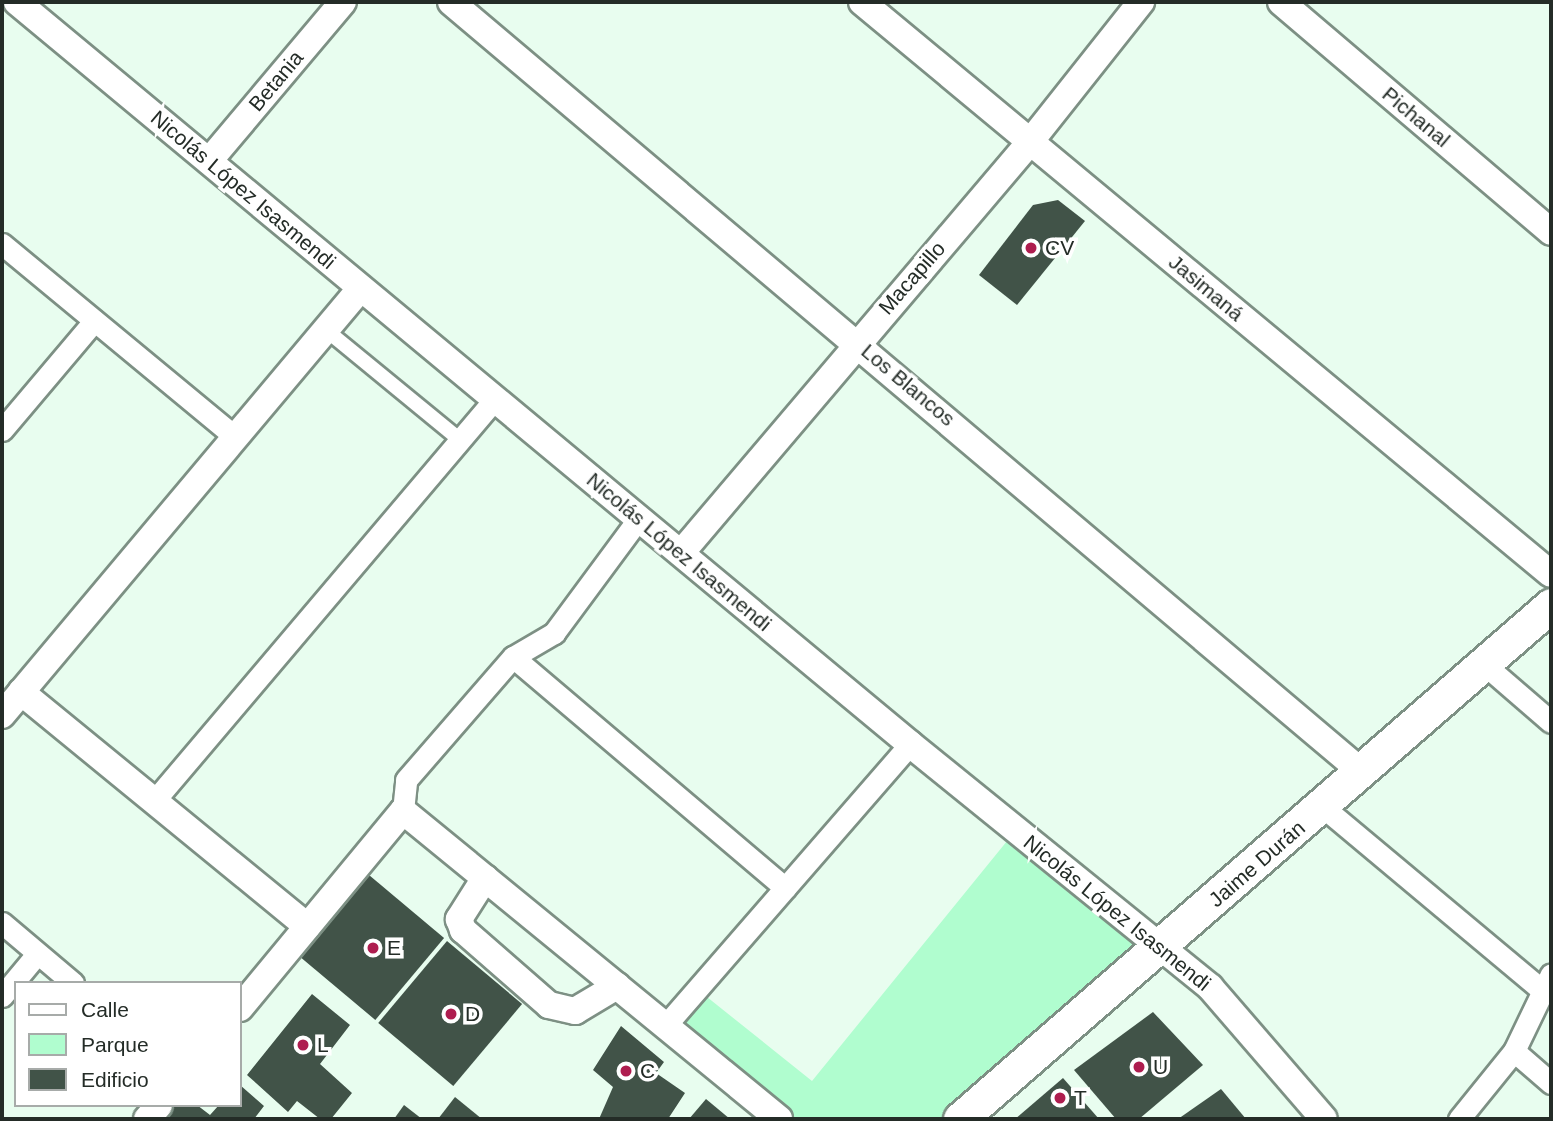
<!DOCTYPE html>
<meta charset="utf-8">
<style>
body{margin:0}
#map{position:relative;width:1553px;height:1121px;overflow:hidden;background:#e8fdef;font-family:Helvetica,sans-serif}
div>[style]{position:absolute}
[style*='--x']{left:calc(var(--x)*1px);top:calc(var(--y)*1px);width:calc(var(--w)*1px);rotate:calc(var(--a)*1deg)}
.green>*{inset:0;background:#b0fdcf}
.building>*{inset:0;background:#415348;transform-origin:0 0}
.roads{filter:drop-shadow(2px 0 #7d9084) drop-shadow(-2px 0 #7d9084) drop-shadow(0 2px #7d9084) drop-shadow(0 -2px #7d9084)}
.service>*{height:14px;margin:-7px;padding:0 7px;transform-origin:7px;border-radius:7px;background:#fff}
.pedestrian>*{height:21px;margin:-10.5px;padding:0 10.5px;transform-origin:10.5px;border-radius:10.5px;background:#fff}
.minor>*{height:26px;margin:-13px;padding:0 13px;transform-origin:13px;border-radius:13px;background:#fff}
.tertiary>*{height:33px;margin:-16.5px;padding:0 16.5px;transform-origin:16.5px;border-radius:16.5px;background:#fff}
.dots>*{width:19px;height:19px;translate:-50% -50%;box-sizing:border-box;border:4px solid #fff;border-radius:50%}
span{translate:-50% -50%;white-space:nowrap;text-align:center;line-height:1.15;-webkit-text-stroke:7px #fff;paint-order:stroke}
.street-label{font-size:21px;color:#242c27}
.poi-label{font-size:21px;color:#242c27}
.left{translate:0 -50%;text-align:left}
.frame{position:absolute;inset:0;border:4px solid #242c27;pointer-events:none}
.legend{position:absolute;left:14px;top:981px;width:228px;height:126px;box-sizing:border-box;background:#fff;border:2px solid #a7aba9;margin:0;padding:9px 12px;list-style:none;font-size:21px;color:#242c27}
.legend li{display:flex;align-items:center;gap:14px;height:35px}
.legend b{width:35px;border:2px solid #a7aba9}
</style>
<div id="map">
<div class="green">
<i style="clip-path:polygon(1016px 830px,1159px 947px,960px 1119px,787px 1119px,665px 1026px,697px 989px,812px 1081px)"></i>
</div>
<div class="building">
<i style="clip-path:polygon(1058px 200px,1085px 221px,1017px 305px,979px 275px,1033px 205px)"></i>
<i style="left:369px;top:875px;width:98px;height:107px;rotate:40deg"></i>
<i style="left:447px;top:941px;width:98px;height:107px;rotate:40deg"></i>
<i style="clip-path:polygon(312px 994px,350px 1025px,320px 1064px,352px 1093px,331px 1119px,320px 1119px,297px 1101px,288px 1112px,247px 1075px)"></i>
<i style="clip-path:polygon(1153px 1012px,1203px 1065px,1139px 1119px,1116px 1119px,1074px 1070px)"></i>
<i style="clip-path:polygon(621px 1026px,664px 1062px,656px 1073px,685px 1093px,668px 1119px,599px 1119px,613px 1087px,593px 1070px)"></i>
<i style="clip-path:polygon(1063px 1078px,1099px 1119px,1015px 1119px)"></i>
<i style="clip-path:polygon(240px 1085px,264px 1106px,254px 1119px,164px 1119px,175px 1105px,197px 1105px,210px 1115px,219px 1105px,240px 1105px)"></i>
<i style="clip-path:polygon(1221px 1089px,1246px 1119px,1178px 1119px)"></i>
<i style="clip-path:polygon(455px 1097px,482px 1119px,438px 1119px)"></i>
<i style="clip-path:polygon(706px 1099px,730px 1119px,689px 1119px)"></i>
<i style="clip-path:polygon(404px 1105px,422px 1119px,394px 1119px)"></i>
</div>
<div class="roads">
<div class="service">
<i style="--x:325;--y:329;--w:173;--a:39.4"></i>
</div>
<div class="pedestrian">
<i style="--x:2;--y:244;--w:301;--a:39.6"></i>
<i style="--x:2;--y:430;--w:143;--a:-49.8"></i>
<i style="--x:513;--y:657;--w:357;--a:40.3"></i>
<i style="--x:1485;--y:665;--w:87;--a:40.8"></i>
<i style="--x:154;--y:801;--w:526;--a:-49.71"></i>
<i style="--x:1323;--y:807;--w:284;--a:39.9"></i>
<i style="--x:403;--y:811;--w:31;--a:-84"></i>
<i style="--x:406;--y:780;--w:163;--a:-49"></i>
<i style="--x:513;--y:657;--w:48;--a:-30.3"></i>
<i style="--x:554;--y:633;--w:143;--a:-53.5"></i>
<i style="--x:2;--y:923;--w:93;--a:40.2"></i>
<i style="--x:2;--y:996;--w:55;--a:-50.2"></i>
<i style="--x:665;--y:1026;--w:374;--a:-49"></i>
<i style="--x:1514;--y:1051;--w:49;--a:40.9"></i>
<i style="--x:1459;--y:1119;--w:87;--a:-51"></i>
<i style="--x:1514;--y:1051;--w:85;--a:-64.3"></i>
</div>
<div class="minor">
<i style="--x:17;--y:2;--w:1161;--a:39.72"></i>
<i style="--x:910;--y:744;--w:386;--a:39"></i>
<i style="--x:1210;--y:987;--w:174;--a:49.2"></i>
<i style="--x:451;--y:2;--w:1193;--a:40.21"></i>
<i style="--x:862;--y:2;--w:895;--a:39.7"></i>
<i style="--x:1281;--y:2;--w:355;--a:40.4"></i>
<i style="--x:209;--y:161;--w:208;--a:-49.9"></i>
<i style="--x:681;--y:553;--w:539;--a:-49.66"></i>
<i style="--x:1030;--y:142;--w:179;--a:-51.6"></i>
<i style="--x:21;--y:692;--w:370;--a:39.3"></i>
<i style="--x:2;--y:715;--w:556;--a:-49.96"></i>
<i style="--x:485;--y:878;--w:49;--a:122.4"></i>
<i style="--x:459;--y:919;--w:12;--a:70"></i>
<i style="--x:463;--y:930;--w:114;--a:41.1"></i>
<i style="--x:549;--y:1005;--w:27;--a:13"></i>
<i style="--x:575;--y:1011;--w:49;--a:-30.8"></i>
<i style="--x:240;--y:1008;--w:256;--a:-50.4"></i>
<i style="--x:403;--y:811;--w:486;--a:39.3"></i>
<i style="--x:147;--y:1119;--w:18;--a:-49"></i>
</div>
<div class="tertiary">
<i style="--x:960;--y:1119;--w:783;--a:-41.01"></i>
</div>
</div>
<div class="dots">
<i style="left:1031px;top:248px;background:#ae1d4f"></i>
<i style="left:373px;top:948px;background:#ae1d4f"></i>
<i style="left:451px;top:1014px;background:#ae1d4f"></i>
<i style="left:303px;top:1045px;background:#ae1d4f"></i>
<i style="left:1139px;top:1067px;background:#ae1d4f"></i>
<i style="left:626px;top:1071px;background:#ae1d4f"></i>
<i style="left:1060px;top:1098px;background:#ae1d4f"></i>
</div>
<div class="street-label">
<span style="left:276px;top:81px;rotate:-50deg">Betania</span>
<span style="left:1416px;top:117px;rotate:40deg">Pichanal</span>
<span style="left:243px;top:190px;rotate:40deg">Nicolás López Isasmendi</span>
<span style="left:912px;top:278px;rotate:-49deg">Macapillo</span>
<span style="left:1206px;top:288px;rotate:40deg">Jasimaná</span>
<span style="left:908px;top:385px;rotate:40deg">Los Blancos</span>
<span style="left:679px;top:552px;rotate:40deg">Nicolás López Isasmendi</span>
<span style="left:1257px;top:864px;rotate:-41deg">Jaime Durán</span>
<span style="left:1117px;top:913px;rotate:39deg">Nicolás López Isasmendi</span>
</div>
<div class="poi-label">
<span class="left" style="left:1045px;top:248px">CV</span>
<span class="left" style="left:387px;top:948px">E</span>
<span class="left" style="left:465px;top:1014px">D</span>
<span class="left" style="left:317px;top:1045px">L</span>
<span class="left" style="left:1153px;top:1067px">U</span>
<span class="left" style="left:640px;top:1071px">C</span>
<span class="left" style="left:1074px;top:1098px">T</span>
</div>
<div class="frame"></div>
<ul class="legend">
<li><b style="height:9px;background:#fff"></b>Calle</li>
<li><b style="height:19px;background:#b0fdcf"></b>Parque</li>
<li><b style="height:19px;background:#415348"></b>Edificio</li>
</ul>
</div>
